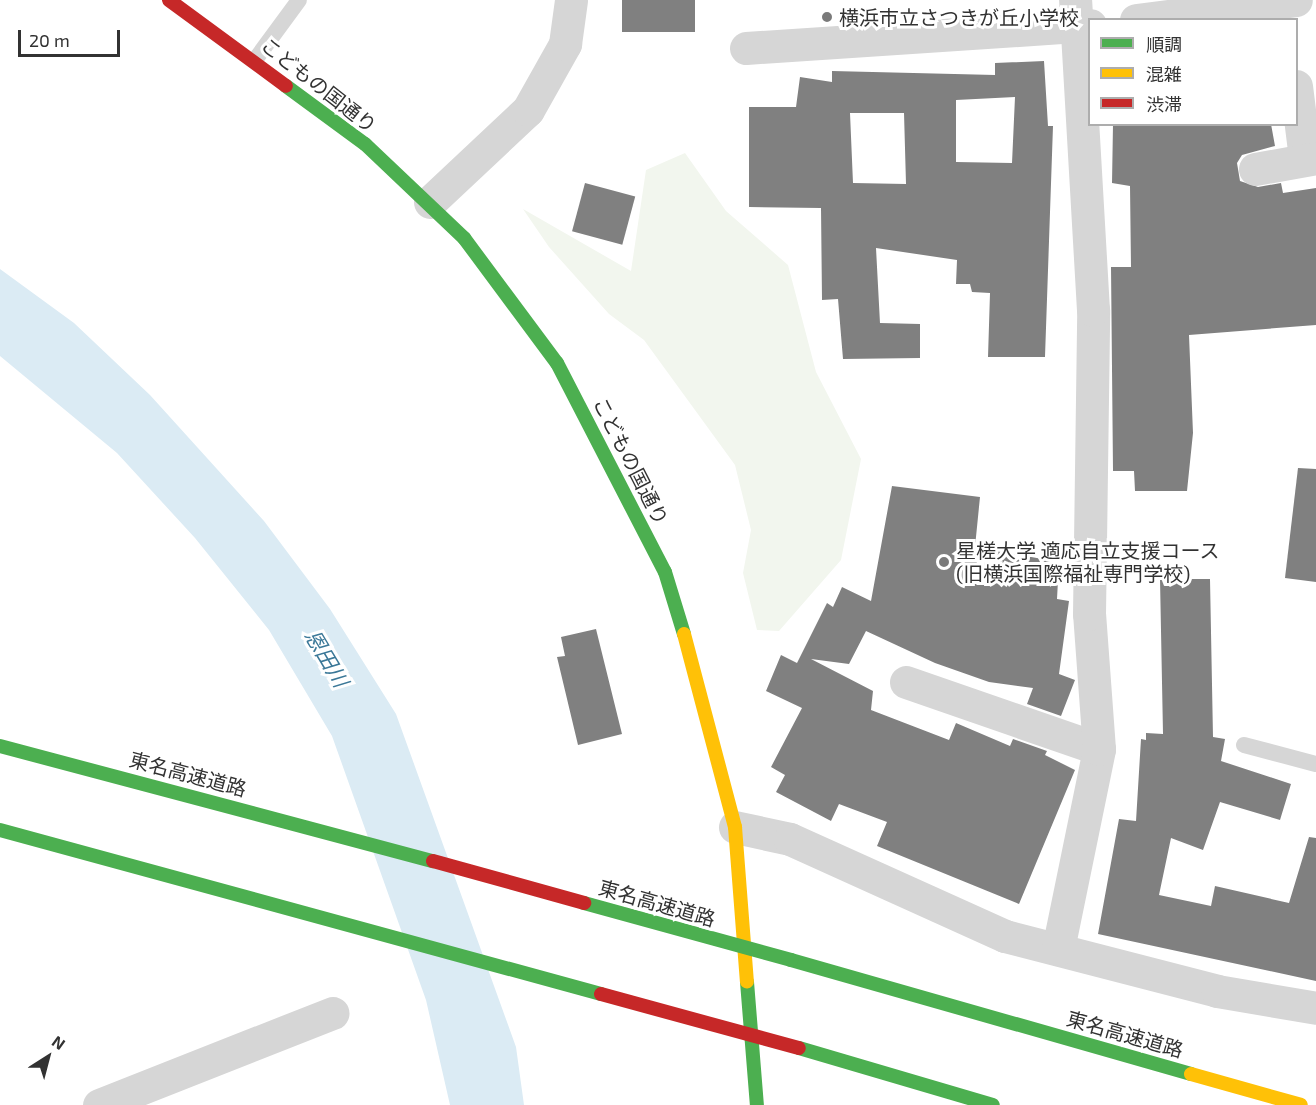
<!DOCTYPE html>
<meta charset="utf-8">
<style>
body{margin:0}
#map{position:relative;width:1316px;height:1105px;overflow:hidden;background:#fff;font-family:"Exo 2","Noto Sans JP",sans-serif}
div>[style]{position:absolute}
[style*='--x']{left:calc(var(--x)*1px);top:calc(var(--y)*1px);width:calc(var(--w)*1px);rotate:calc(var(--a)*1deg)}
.green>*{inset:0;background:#f2f6ee}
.water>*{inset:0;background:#dbebf4}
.building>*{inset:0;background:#808080;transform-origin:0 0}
.lane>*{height:16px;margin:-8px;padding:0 8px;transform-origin:8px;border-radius:8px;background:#d6d6d6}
.street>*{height:33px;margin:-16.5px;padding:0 16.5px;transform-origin:16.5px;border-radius:16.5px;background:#d6d6d6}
.fast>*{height:14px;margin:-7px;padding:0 7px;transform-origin:7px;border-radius:7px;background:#4caf50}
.slow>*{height:14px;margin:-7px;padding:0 7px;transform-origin:7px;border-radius:7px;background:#ffc107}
.jam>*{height:14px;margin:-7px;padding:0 7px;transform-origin:7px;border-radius:7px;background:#c62828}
.fast-bridge>*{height:14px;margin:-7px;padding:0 7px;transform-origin:7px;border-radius:7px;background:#4caf50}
.jam-bridge>*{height:14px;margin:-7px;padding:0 7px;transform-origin:7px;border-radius:7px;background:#c62828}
.dots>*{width:16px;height:16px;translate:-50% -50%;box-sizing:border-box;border:3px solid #fff;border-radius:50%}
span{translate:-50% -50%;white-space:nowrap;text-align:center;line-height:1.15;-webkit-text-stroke:6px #fff;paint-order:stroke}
.poi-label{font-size:20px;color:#323232}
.left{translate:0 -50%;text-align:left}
.street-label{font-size:20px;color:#323232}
.water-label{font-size:21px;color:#3b7898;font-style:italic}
.legend{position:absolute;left:1088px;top:18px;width:210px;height:108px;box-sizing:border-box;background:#fff;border:2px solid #adadad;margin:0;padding:8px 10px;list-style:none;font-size:18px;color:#323232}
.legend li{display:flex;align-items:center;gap:12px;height:30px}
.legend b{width:30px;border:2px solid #adadad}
.north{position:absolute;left:18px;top:1027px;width:60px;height:60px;-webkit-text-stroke:4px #fff;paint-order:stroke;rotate:36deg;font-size:16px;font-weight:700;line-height:24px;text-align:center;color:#323232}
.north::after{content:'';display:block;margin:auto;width:21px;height:27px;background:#323232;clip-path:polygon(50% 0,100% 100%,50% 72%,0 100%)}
.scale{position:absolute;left:18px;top:30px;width:102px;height:27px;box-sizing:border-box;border:3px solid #323232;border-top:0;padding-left:8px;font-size:18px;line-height:21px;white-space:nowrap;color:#323232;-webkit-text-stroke:4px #fff;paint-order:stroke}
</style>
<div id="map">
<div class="green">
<i style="clip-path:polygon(685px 153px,726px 211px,788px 265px,816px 372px,861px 459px,841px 560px,779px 631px,757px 630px,743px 573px,751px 530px,735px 465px,644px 340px,609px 314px,549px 247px,523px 209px,631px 271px,646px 170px)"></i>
</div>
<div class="water">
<i style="clip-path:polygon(0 269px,74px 323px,150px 395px,264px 521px,330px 609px,396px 714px,516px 1047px,524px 1105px,450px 1105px,426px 1000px,332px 736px,269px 630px,195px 538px,117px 453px,0 356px)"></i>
</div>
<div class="building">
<i style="left:622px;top:0;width:73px;height:32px"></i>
<i style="clip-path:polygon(evenodd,1044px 61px,1048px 126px,1053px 126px,1045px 357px,988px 357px,990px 293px,972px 292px,970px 284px,956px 284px,957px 260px,876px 248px,880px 323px,920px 324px,920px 358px,843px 359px,838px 299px,822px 300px,821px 208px,749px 207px,749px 107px,796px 107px,800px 77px,832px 82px,832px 71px,995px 75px,995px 63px,1044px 61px,1015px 97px,1012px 163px,956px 162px,956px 100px,1015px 97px,1044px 61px,850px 113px,904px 113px,906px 184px,853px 183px,850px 113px)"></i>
<i style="clip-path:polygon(1113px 124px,1271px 124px,1275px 146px,1242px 155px,1237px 163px,1240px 181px,1258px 187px,1281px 183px,1283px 193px,1316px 188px,1316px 325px,1189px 335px,1193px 433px,1187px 491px,1135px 491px,1134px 471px,1113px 471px,1111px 267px,1131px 267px,1130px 186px,1112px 183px)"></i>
<i style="left:585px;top:183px;width:52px;height:50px;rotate:15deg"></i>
<i style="clip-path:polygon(1298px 468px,1316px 469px,1316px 582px,1285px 578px)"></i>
<i style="clip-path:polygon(892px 486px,980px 497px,975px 547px,1059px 562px,1057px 599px,1069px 601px,1059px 674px,1075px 680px,1061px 716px,1027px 704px,1033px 688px,989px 682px,935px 663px,866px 631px,849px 664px,811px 659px,873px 691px,871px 710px,949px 740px,956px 723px,1010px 746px,1013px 739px,1047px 751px,1045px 755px,1075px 770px,1019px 904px,877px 846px,887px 822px,839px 804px,831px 821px,776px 792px,785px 775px,771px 767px,802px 708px,766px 691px,781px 655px,797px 663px,827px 603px,833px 607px,842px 587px,871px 601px)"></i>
<i style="clip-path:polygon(1160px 579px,1210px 579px,1213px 737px,1225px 739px,1221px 761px,1291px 784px,1280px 820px,1220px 802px,1203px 850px,1171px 838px,1159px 895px,1211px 906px,1215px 886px,1289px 903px,1309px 837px,1316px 838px,1316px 981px,1098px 934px,1119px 819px,1136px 821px,1141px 739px,1146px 740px,1146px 733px,1163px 734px)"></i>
<i style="clip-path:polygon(596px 629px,622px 734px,578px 745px,557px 657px,565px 656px,561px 637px)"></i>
</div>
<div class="lane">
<i style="--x:255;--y:60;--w:74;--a:-53.7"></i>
<i style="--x:1244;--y:745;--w:74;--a:14.8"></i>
</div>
<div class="street">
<i style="--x:1136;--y:20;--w:161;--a:-7.1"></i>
<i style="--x:746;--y:48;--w:345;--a:-3.8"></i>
<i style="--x:1296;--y:86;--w:73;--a:82.9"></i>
<i style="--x:1255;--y:169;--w:62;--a:-10.2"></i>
<i style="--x:430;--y:202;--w:134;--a:-43.2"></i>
<i style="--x:528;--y:110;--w:76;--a:-60.7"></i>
<i style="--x:565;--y:44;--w:44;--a:-82.2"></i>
<i style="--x:906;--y:682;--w:204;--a:19.1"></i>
<i style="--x:735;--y:827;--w:56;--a:12.3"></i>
<i style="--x:790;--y:839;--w:236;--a:24.3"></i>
<i style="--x:1005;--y:936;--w:219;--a:14.5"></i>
<i style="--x:1217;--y:991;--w:100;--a:9.7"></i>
<i style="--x:1058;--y:949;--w:204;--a:-78.4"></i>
<i style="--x:1099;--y:749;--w:135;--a:-94.2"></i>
<i style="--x:1089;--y:614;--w:304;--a:-89.2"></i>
<i style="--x:1093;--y:310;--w:311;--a:-93.3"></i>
<i style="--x:99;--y:1105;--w:251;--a:-21.5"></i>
</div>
<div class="fast">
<i style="--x:286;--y:86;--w:98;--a:36.3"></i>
<i style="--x:365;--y:144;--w:137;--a:43.5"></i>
<i style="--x:464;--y:238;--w:156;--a:53.4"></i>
<i style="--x:557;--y:363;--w:235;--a:62.7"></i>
<i style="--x:665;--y:572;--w:65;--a:73"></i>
<i style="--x:791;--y:960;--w:416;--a:15.9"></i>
<i style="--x:747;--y:982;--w:123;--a:85.4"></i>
<i style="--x:799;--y:1048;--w:202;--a:16.4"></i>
</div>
<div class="slow">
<i style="--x:684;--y:634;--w:200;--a:75.2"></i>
<i style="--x:735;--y:827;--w:155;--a:85.6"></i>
<i style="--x:1191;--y:1074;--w:114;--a:15.7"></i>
</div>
<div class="jam">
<i style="--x:169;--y:0;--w:145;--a:36.3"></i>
</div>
<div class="fast-bridge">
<i style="--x:0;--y:746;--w:448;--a:14.9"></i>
<i style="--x:0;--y:830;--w:623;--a:15.26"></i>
<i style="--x:584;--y:903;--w:215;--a:15.4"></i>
</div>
<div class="jam-bridge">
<i style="--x:433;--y:861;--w:157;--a:15.5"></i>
<i style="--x:601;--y:994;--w:205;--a:15.3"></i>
</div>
<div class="dots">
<i style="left:827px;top:17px;background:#7a7a7a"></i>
<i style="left:944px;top:562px;background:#7a7a7a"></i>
</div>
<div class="poi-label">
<span class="left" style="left:839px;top:17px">横浜市立さつきが丘小学校</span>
<span class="left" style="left:956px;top:562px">星槎大学 適応自立支援コース<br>(旧横浜国際福祉専門学校)</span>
</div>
<div class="street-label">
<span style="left:319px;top:85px;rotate:38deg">こどもの国通り</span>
<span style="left:631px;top:461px;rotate:63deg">こどもの国通り</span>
<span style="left:188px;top:774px;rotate:15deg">東名高速道路</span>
<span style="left:657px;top:903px;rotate:16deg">東名高速道路</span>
<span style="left:1125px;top:1034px;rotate:16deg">東名高速道路</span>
</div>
<div class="water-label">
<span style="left:327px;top:658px;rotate:59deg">恩田川</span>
</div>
<ul class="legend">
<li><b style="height:8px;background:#4caf50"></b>順調</li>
<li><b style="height:8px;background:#ffc107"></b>混雑</li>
<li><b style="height:8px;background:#c62828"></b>渋滞</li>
</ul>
<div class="north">N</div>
<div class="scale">20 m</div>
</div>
